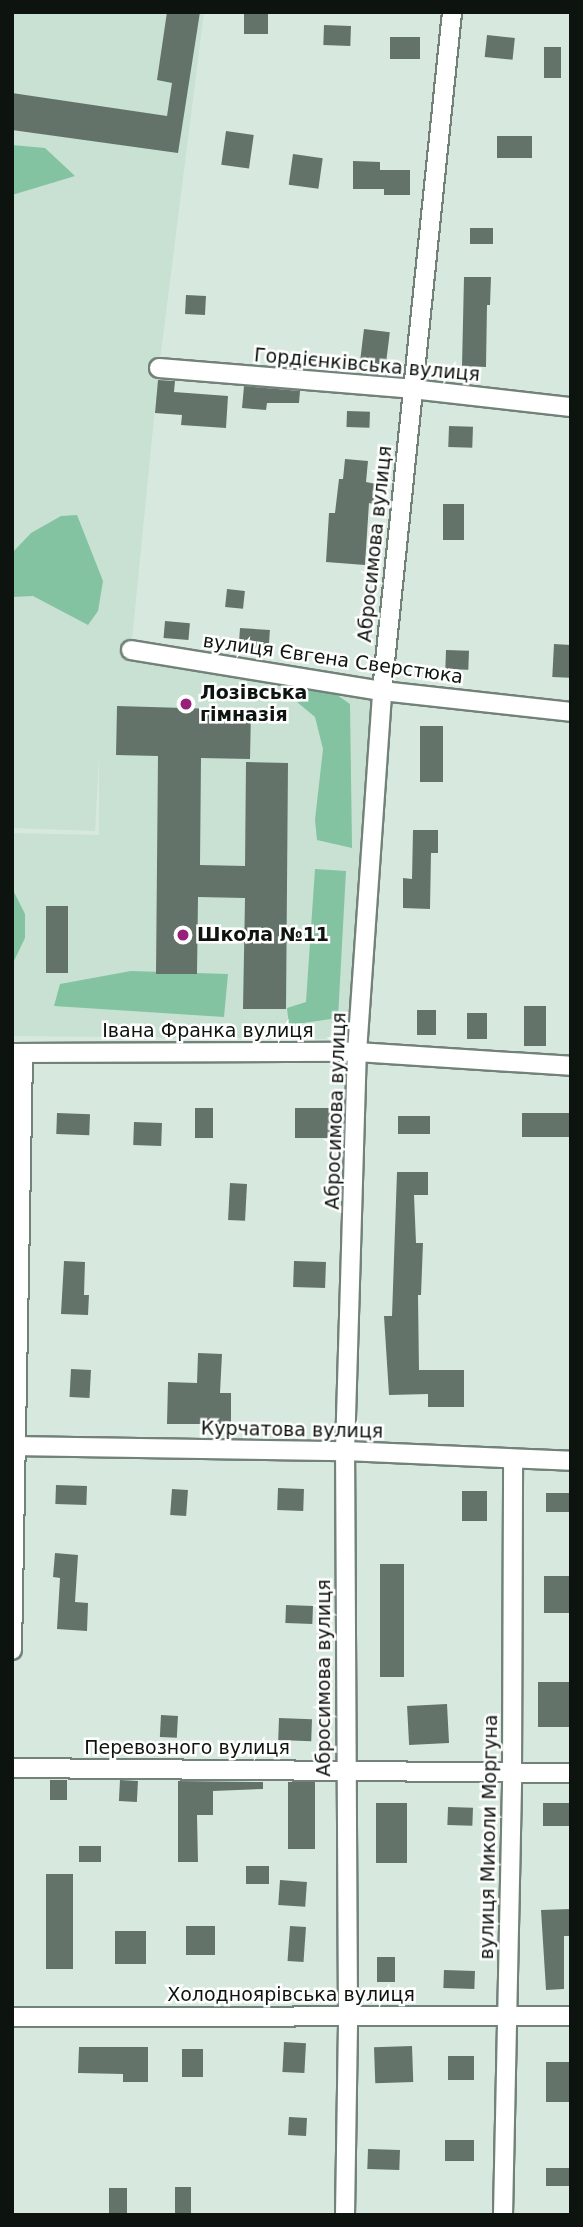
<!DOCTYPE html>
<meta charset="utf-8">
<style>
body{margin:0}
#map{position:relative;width:583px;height:2227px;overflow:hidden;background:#d7e9df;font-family:"DejaVu Sans",sans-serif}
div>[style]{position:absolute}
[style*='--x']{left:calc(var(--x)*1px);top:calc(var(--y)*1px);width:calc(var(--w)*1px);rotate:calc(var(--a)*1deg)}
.built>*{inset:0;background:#c8e1d2}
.green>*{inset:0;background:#83c3a1}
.building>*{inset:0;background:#64736a;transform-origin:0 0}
.roads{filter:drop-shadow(2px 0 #728279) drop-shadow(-2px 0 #728279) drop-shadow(0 2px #728279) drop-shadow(0 -2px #728279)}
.minor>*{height:18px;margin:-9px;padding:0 9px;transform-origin:9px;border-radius:9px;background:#fff}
.dots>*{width:19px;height:19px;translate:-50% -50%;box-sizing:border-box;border:4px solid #fff;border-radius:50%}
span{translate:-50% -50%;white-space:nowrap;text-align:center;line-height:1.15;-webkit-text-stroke:5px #fff;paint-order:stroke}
.street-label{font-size:19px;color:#0d130f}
.poi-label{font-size:19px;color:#0d130f;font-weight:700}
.left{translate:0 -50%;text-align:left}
.frame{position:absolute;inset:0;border:14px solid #0d130f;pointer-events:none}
</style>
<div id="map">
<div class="built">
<i style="clip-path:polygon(12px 12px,204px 12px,159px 368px,131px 650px,376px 696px,346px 1039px,12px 1036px,12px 833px,99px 835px,99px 757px,95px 831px,12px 828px)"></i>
</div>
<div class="green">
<i style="clip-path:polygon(12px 145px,45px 148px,75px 176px,12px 195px)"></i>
<i style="clip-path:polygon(77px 515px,103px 581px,98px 611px,88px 625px,33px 596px,12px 597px,12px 553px,31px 533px,61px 516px)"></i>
<i style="clip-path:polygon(314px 679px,350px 704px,352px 848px,317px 840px,315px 820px,323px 749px,315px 717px,297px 702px,302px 680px)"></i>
<i style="clip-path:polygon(315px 869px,346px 871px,338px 1018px,289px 1025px,287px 1008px,306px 1002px)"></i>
<i style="clip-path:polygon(12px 888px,25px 914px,25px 938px,12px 965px)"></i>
<i style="clip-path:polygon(131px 971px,228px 974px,224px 1017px,54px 1006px,60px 984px)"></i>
</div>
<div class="building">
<i style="clip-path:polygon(167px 12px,200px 12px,178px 153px,12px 130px,12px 93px,167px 116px,172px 83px,157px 80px)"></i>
<i style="left:244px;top:12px;width:24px;height:22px"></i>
<i style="left:324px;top:25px;width:27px;height:20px;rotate:2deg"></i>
<i style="left:487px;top:35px;width:28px;height:22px;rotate:6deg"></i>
<i style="left:390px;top:37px;width:30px;height:22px"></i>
<i style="left:544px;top:47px;width:17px;height:31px"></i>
<i style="left:226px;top:131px;width:28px;height:34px;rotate:8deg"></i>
<i style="left:497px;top:136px;width:35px;height:22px"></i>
<i style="left:293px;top:154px;width:30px;height:31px;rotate:8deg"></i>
<i style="clip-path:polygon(353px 161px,380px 162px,380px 170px,410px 170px,410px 195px,384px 195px,384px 189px,353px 189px)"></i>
<i style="left:470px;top:228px;width:23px;height:16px"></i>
<i style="clip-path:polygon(464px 277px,491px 277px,490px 305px,487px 305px,486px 367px,462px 366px)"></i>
<i style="left:186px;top:295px;width:20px;height:19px;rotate:3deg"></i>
<i style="left:364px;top:329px;width:26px;height:33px;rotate:7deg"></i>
<i style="clip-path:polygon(158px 380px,175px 381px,174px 392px,228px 396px,226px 428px,181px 425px,182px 415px,155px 413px)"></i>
<i style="clip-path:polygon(244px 386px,300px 391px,299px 403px,267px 403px,266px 410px,242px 408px)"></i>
<i style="left:347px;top:411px;width:23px;height:16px;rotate:2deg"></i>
<i style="left:449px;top:426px;width:24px;height:21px;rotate:2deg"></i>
<i style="clip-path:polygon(345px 459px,368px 461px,366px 482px,376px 484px,373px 504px,369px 503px,365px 565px,326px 562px,329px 513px,335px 513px,339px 479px,343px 479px)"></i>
<i style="left:443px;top:504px;width:21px;height:36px"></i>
<i style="left:227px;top:589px;width:18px;height:18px;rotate:6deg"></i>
<i style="left:165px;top:621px;width:25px;height:17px;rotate:5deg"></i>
<i style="left:240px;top:628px;width:30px;height:19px;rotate:4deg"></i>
<i style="left:554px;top:644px;width:17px;height:33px;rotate:3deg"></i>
<i style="left:446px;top:650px;width:23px;height:19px;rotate:2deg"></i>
<i style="clip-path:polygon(117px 706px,251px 710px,250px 759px,201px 758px,200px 865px,245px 866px,246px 762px,288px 763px,286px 1009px,243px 1009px,245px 898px,198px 897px,197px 974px,156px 974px,158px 756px,116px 755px)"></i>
<i style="left:420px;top:726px;width:23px;height:56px"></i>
<i style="clip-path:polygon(413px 830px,438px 830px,438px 853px,431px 853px,430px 909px,403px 908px,403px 878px,412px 879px)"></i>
<i style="left:46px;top:906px;width:22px;height:67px"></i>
<i style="left:524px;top:1006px;width:22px;height:40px"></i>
<i style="left:417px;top:1010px;width:19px;height:25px"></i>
<i style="left:467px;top:1013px;width:20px;height:26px"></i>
<i style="left:195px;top:1108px;width:18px;height:30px"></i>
<i style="left:295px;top:1108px;width:35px;height:30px"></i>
<i style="left:57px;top:1113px;width:33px;height:21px;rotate:2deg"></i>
<i style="left:522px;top:1113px;width:49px;height:24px"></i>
<i style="left:398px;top:1116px;width:32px;height:18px"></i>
<i style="left:134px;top:1122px;width:28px;height:23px;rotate:2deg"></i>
<i style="clip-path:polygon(397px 1172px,428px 1172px,428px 1195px,414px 1195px,416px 1243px,423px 1243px,421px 1295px,418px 1295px,419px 1370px,464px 1370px,464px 1407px,428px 1407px,428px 1394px,389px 1395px,384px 1316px,392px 1316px)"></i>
<i style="left:230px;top:1183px;width:17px;height:37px;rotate:3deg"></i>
<i style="clip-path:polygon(64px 1261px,85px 1262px,84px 1295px,89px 1295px,88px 1315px,61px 1314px)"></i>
<i style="left:294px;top:1261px;width:32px;height:26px;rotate:2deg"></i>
<i style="clip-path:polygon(198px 1353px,222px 1354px,220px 1393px,231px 1393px,231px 1424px,167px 1424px,168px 1382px,197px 1383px)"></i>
<i style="left:71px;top:1369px;width:20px;height:28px;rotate:3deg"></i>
<i style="left:56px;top:1485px;width:31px;height:19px;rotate:2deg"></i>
<i style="left:278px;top:1488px;width:26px;height:22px;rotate:2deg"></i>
<i style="left:172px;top:1489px;width:16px;height:26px;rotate:4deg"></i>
<i style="left:462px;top:1491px;width:25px;height:30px"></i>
<i style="left:571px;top:1493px;width:19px;height:25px;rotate:90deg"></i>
<i style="clip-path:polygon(55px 1553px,78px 1555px,75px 1602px,88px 1603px,87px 1631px,57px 1629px,60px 1578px,53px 1577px)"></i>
<i style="left:380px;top:1564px;width:24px;height:113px"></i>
<i style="left:544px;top:1576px;width:27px;height:37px"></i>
<i style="left:286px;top:1605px;width:27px;height:18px;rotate:2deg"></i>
<i style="left:538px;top:1682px;width:33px;height:45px"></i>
<i style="left:447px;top:1704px;width:39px;height:40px;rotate:87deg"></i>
<i style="left:161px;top:1715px;width:17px;height:22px;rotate:3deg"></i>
<i style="left:279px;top:1718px;width:33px;height:22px;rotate:2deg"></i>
<i style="left:50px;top:1780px;width:17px;height:20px"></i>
<i style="left:120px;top:1780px;width:18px;height:21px;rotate:3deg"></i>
<i style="clip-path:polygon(178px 1781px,263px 1782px,263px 1789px,213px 1791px,213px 1815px,197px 1815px,198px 1862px,178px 1862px)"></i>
<i style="left:288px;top:1782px;width:27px;height:67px"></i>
<i style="left:376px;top:1803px;width:31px;height:60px"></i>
<i style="left:543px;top:1803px;width:28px;height:23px"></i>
<i style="left:448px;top:1807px;width:25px;height:18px;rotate:2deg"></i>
<i style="left:79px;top:1846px;width:22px;height:16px"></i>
<i style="left:269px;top:1866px;width:18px;height:23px;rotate:90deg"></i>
<i style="left:73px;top:1874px;width:95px;height:27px;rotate:90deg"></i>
<i style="left:280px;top:1880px;width:27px;height:25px;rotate:4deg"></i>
<i style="clip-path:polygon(571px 1909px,571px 1936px,564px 1936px,564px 1989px,546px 1990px,541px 1910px)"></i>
<i style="left:186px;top:1926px;width:29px;height:29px"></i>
<i style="left:290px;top:1926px;width:16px;height:35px;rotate:4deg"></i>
<i style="left:146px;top:1931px;width:33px;height:31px;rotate:90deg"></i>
<i style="left:377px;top:1957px;width:18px;height:25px"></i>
<i style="left:444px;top:1970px;width:31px;height:18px;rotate:2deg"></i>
<i style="left:284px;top:2042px;width:22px;height:30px;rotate:3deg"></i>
<i style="left:412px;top:2046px;width:36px;height:38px;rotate:88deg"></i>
<i style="clip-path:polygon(79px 2047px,148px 2047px,148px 2082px,123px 2082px,123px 2074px,78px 2073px)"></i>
<i style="left:182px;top:2049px;width:21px;height:28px"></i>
<i style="left:448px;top:2056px;width:26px;height:24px"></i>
<i style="left:546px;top:2062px;width:24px;height:40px"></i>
<i style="left:289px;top:2117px;width:18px;height:18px;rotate:3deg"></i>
<i style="left:445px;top:2140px;width:29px;height:21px"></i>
<i style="left:368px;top:2149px;width:32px;height:20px;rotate:2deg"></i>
<i style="left:571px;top:2168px;width:18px;height:25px;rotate:90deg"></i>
<i style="left:175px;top:2187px;width:16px;height:28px"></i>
<i style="left:109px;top:2188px;width:18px;height:25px"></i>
</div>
<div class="roads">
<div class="minor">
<i style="--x:159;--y:368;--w:254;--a:4.7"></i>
<i style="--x:412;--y:389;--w:160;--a:6.5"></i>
<i style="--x:131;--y:650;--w:254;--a:9.3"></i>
<i style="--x:382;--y:691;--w:190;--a:6.3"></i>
<i style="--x:12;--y:1053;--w:345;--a:-0.2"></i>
<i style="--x:357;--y:1052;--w:214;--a:3.7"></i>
<i style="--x:12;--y:1446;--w:333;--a:0.9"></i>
<i style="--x:345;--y:1451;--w:226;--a:2.5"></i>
<i style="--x:12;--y:1650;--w:597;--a:-88.94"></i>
<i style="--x:12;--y:1768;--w:559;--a:0.51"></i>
<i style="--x:12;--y:2017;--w:559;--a:-0.1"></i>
<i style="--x:345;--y:2215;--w:200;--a:-89.1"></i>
<i style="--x:348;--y:2015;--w:564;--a:-90.3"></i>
<i style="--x:345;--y:1451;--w:399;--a:-88.3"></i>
<i style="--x:357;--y:1052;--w:362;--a:-86"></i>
<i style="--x:382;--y:691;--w:683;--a:-84.11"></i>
<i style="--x:503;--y:2215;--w:440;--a:-88.8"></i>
<i style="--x:512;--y:1775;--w:314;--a:-89.8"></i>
</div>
</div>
<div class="dots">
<i style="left:186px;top:704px;background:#98207b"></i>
<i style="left:183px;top:935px;background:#98207b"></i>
</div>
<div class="street-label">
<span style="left:367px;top:365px;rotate:5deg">Гордієнківська вулиця</span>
<span style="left:375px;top:544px;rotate:-84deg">Абросимова вулиця</span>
<span style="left:333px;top:659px;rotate:8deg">вулиця Євгена Сверстюка</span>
<span style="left:208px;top:1031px">Івана Франка вулиця</span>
<span style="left:336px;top:1111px;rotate:-88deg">Абросимова вулиця</span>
<span style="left:292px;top:1430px;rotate:1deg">Курчатова вулиця</span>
<span style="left:324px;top:1678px;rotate:-90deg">Абросимова вулиця</span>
<span style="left:187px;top:1748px">Перевозного вулиця</span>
<span style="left:489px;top:1837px;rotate:-89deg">вулиця Миколи Моргуна</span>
<span style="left:291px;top:1995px">Холодноярівська вулиця</span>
</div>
<div class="poi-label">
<span class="left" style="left:200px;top:704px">Лозівська<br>гімназія</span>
<span class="left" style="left:197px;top:935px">Школа №11</span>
</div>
<div class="frame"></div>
</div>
